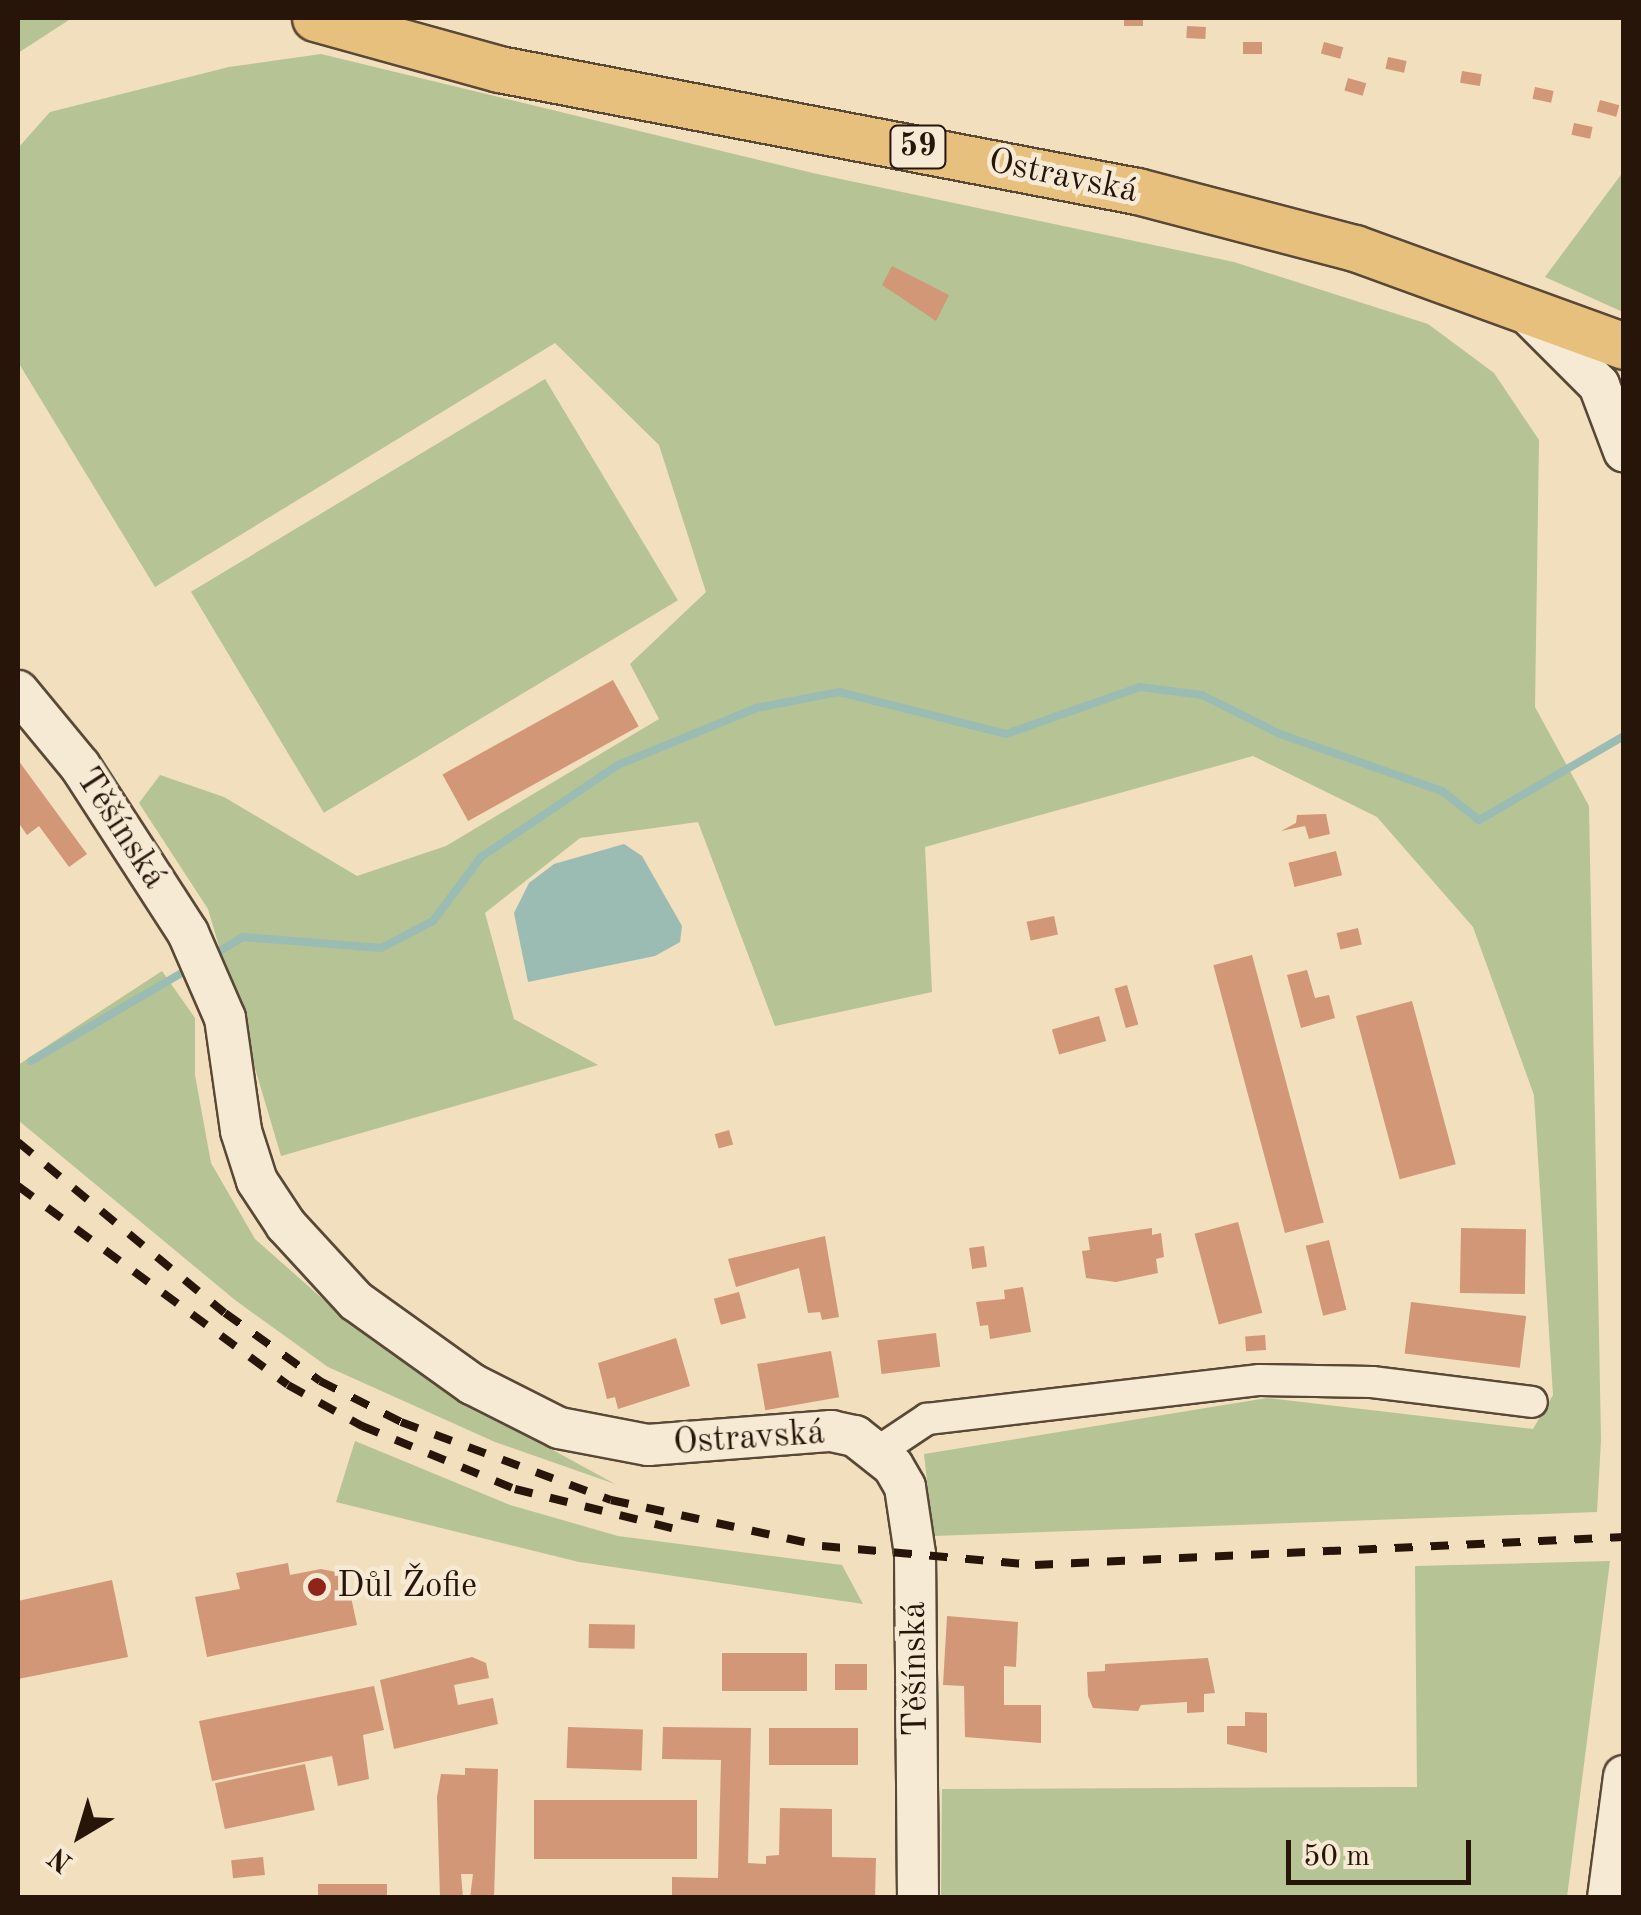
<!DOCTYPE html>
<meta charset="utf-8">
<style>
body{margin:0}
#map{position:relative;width:1641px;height:1915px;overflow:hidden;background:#f1dfbd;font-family:"Old Standard TT",serif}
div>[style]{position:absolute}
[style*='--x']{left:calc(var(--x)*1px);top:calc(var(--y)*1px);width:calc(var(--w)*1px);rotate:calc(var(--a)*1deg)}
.green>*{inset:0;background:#b5c395;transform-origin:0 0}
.water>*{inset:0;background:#9bbcb3}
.stream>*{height:8px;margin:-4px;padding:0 4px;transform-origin:4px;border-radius:4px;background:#9bbcb3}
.building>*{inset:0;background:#d29776;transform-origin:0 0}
.roads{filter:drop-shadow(2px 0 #5a4837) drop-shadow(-2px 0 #5a4837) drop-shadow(0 2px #5a4837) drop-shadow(0 -2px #5a4837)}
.street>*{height:30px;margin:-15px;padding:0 15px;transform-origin:15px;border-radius:15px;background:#f6ead4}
.secondary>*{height:40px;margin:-20px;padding:0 20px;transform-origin:20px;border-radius:20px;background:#f6ead4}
.primary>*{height:45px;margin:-22.5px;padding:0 22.5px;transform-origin:22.5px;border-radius:22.5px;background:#e8c07e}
.rail>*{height:8px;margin-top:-4px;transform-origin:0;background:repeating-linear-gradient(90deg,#28150a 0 18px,transparent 0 36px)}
.dots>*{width:28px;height:28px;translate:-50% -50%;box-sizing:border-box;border:5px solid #f6ead4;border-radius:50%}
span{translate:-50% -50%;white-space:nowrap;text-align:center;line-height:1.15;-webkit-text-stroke:9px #f6ead4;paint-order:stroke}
.shield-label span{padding:2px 8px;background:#f6ead4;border:2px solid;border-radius:8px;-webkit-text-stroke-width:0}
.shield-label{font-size:32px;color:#28150a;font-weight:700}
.street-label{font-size:35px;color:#28150a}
.poi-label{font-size:35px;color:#28150a}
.left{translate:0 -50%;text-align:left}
.frame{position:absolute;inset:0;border:20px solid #28150a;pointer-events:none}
.north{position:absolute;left:30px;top:1785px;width:100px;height:100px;-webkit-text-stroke:8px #f6ead4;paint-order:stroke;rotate:218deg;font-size:28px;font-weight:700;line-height:40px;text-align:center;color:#28150a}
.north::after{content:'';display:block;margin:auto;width:35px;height:45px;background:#28150a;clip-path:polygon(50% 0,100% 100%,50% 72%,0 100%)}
.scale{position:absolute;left:1286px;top:1840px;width:185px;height:45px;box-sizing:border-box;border:5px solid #28150a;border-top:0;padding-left:12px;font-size:30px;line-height:35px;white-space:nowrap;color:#28150a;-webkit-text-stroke:8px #f6ead4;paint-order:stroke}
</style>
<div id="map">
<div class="green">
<i style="clip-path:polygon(18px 18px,72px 18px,18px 53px)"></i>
<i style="clip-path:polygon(321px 54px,817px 174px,1234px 262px,1428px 324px,1494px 373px,1539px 440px,1535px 707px,1589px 806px,1601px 1440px,1597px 1512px,933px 1536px,924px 1454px,1267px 1398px,1533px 1429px,1553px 1395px,1534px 1095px,1473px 927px,1377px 817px,1253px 756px,925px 847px,932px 992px,775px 1026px,698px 822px,580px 838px,485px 913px,514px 1019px,598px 1065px,281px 1156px,208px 909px,139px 803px,160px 775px,224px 797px,357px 876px,446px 846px,659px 719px,630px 664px,706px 592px,659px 445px,555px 343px,155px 587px,18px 362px,18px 148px,50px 112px,229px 67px)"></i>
<i style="clip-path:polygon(1623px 172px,1623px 312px,1545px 277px)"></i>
<i style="left:545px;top:379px;width:258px;height:413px;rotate:59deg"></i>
<i style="clip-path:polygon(162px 971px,195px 1018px,195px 1075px,211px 1163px,255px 1239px,333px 1308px,474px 1407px,615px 1484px,495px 1442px,328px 1367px,235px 1300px,18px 1120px,18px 1065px)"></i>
<i style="clip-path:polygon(355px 1441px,510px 1505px,618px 1536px,842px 1565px,863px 1604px,579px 1562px,336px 1502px)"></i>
<i style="clip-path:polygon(1610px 1561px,1567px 1897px,941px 1897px,942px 1789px,1417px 1787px,1415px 1566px)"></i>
</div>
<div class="water">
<i style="clip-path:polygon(624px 844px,642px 856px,682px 926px,680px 942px,655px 956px,528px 982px,514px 913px,529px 883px,554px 864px)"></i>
</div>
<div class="stream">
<i style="--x:213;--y:955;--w:35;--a:-31"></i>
<i style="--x:243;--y:937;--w:138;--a:4.6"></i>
<i style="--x:381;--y:948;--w:59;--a:-27.4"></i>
<i style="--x:433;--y:921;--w:80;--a:-53.1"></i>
<i style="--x:481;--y:857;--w:165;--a:-33.9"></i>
<i style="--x:618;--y:765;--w:149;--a:-22.4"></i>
<i style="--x:756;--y:708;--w:85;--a:-10.9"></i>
<i style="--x:839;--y:692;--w:172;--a:14.1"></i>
<i style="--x:1006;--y:734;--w:142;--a:-19.3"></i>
<i style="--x:1140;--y:687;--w:63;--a:7.4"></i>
<i style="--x:1202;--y:695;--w:87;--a:26.6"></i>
<i style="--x:1280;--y:734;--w:172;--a:19.4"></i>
<i style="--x:1442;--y:791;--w:47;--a:38.1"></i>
<i style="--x:1479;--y:820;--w:168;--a:-30.1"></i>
<i style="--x:31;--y:1061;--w:186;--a:-30.3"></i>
</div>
<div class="building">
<i style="left:1124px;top:18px;width:19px;height:8px"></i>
<i style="left:1187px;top:26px;width:19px;height:12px;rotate:3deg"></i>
<i style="left:1243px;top:42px;width:19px;height:12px"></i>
<i style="left:1324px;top:42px;width:20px;height:12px;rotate:15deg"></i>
<i style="left:1388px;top:57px;width:19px;height:12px;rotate:12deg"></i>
<i style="left:1462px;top:71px;width:20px;height:12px;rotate:9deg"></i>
<i style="left:1348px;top:78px;width:19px;height:13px;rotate:16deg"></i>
<i style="left:1535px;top:87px;width:19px;height:12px;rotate:12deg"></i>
<i style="left:1600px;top:100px;width:20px;height:12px;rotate:15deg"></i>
<i style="left:1574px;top:123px;width:19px;height:12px;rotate:12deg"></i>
<i style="clip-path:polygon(892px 266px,949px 295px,936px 321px,882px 285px)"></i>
<i style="left:613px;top:680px;width:53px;height:195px;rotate:61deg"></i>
<i style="clip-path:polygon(18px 760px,87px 854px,69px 867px,39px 826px,27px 835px,18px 822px)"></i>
<i style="clip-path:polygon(1326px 814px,1330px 834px,1309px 839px,1305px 826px,1281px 831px,1296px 823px,1297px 815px)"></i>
<i style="left:1336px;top:851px;width:25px;height:49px;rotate:76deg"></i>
<i style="left:1054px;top:916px;width:19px;height:28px;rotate:78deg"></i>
<i style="left:1358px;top:928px;width:17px;height:22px;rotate:77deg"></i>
<i style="left:1252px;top:955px;width:277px;height:40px;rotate:75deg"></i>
<i style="clip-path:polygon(1307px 970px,1315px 998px,1329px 995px,1335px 1018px,1301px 1028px,1287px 975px)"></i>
<i style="left:1127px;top:985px;width:41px;height:13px;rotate:74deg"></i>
<i style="left:1412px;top:1001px;width:169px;height:58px;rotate:75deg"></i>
<i style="left:1099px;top:1016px;width:26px;height:49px;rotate:74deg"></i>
<i style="left:729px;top:1130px;width:15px;height:15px;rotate:74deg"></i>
<i style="left:1238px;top:1222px;width:94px;height:45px;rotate:75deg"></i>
<i style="clip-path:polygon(1152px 1228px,1152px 1235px,1161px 1233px,1164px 1257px,1156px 1259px,1158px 1273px,1116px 1282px,1086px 1278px,1082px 1251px,1090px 1250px,1088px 1237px)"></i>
<i style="left:1461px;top:1228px;width:65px;height:65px;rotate:1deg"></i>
<i style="clip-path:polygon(825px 1236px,839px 1317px,822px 1320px,820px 1312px,808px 1313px,799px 1268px,736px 1287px,728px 1259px)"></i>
<i style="left:1329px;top:1240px;width:72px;height:24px;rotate:76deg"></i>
<i style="left:984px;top:1246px;width:21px;height:15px;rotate:82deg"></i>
<i style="clip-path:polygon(1023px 1287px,1031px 1332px,990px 1339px,988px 1325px,980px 1326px,976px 1302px,1005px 1299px,1004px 1290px)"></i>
<i style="left:739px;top:1292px;width:27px;height:26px;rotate:75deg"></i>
<i style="left:1411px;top:1302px;width:116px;height:52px;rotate:7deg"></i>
<i style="left:936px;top:1333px;width:34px;height:59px;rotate:83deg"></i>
<i style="left:1265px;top:1335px;width:15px;height:20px;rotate:86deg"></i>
<i style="clip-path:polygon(676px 1338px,690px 1386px,618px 1409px,615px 1397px,607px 1399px,598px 1363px)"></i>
<i style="left:831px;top:1351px;width:47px;height:75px;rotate:80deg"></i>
<i style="clip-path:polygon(288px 1563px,290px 1575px,321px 1569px,346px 1574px,357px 1625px,207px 1657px,195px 1597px,240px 1589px,236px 1573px)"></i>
<i style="clip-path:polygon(112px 1580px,128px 1657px,18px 1679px,18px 1601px)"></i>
<i style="clip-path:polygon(947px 1616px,1018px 1622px,1016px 1667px,1004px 1666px,1004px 1705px,1041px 1705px,1041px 1743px,965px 1737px,964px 1686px,943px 1685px)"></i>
<i style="left:589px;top:1624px;width:46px;height:24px;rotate:1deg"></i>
<i style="left:807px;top:1653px;width:38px;height:85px;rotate:90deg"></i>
<i style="clip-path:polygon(472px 1657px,486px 1663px,489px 1678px,454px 1685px,458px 1705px,493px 1698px,498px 1724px,394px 1749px,380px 1680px)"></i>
<i style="clip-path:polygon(1208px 1658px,1215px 1693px,1204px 1694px,1204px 1712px,1187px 1713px,1187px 1702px,1141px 1705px,1138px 1711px,1093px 1708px,1088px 1696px,1087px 1672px,1105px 1671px,1105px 1664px)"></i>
<i style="left:835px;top:1664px;width:32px;height:26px"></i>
<i style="clip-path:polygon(374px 1686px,384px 1730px,363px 1735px,369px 1779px,338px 1786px,332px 1756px,212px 1781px,199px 1721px)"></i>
<i style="clip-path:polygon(1245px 1712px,1267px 1713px,1267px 1753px,1227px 1744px,1227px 1726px,1245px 1726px)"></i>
<i style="left:568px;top:1727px;width:75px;height:41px;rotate:2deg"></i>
<i style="clip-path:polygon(663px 1727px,751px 1728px,748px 1863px,766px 1864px,766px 1856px,779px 1855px,780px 1808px,832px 1809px,832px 1857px,876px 1858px,875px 1898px,672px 1898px,672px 1877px,718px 1878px,721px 1760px,662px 1759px)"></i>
<i style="left:769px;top:1728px;width:89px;height:37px"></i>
<i style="left:305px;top:1764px;width:47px;height:92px;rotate:78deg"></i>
<i style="clip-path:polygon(465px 1768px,498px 1769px,494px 1898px,470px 1898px,473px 1874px,461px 1874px,463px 1898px,440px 1898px,437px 1797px,441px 1774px,465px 1775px)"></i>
<i style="left:534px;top:1800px;width:163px;height:59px"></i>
<i style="left:263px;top:1857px;width:18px;height:32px;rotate:84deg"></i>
<i style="left:318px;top:1884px;width:69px;height:14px"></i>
</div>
<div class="roads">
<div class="street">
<i style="--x:879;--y:1451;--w:58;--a:-33.7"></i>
<i style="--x:927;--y:1419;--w:335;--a:-6.7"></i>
<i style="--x:1260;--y:1380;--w:112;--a:1"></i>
<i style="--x:1372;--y:1382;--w:161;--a:7.1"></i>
</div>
<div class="secondary">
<i style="--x:1529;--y:315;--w:99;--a:45"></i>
<i style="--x:1599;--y:385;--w:71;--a:69.3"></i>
<i style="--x:18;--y:691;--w:97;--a:50.4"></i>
<i style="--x:80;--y:766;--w:199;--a:57.1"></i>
<i style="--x:188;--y:933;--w:93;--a:66.5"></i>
<i style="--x:225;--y:1018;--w:114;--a:81.9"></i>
<i style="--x:241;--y:1131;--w:52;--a:72.3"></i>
<i style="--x:257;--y:1181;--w:53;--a:56.6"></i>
<i style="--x:286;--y:1225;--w:103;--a:47.4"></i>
<i style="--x:356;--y:1301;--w:143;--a:35.6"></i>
<i style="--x:472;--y:1384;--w:97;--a:26.8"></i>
<i style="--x:559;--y:1428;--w:91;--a:10.8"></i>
<i style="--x:648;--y:1445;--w:184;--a:-4.4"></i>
<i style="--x:831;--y:1431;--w:25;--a:12"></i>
<i style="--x:855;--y:1436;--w:48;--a:38.3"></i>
<i style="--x:893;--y:1466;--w:24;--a:60"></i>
<i style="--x:905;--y:1487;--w:68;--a:81.5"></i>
<i style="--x:915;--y:1554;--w:344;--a:89.5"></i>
<i style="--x:1608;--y:1898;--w:123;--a:-82.5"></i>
</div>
<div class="primary">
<i style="--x:315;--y:18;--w:191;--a:15.5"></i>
<i style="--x:499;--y:69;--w:650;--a:10.83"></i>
<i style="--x:1137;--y:191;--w:225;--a:14.7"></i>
<i style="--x:1355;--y:248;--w:286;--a:20"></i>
</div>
</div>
<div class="rail">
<i style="--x:18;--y:1142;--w:268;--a:39.6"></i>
<i style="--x:225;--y:1313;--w:117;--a:35.6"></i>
<i style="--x:320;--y:1381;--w:91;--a:26.8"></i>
<i style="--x:401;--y:1422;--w:224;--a:20.4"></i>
<i style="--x:611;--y:1500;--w:216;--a:12.3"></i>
<i style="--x:822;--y:1546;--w:214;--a:5.1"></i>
<i style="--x:1035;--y:1565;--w:590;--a:-2.72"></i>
<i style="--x:18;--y:1186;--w:335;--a:36.4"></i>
<i style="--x:288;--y:1385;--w:85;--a:29"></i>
<i style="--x:362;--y:1426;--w:165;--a:22.4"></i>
<i style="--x:515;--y:1489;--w:173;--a:14"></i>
</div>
<div class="dots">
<i style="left:317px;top:1587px;background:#8f2418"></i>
</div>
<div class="shield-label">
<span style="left:918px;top:147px">59</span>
</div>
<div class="street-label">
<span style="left:1063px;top:177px;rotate:12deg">Ostravská</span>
<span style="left:120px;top:829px;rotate:57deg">Těšínská</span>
<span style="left:749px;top:1439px;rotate:-4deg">Ostravská</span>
<span style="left:916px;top:1669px;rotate:-91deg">Těšínská</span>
</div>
<div class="poi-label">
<span class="left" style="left:337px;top:1587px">Důl Žofie</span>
</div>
<div class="frame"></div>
<div class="north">N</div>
<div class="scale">50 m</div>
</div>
